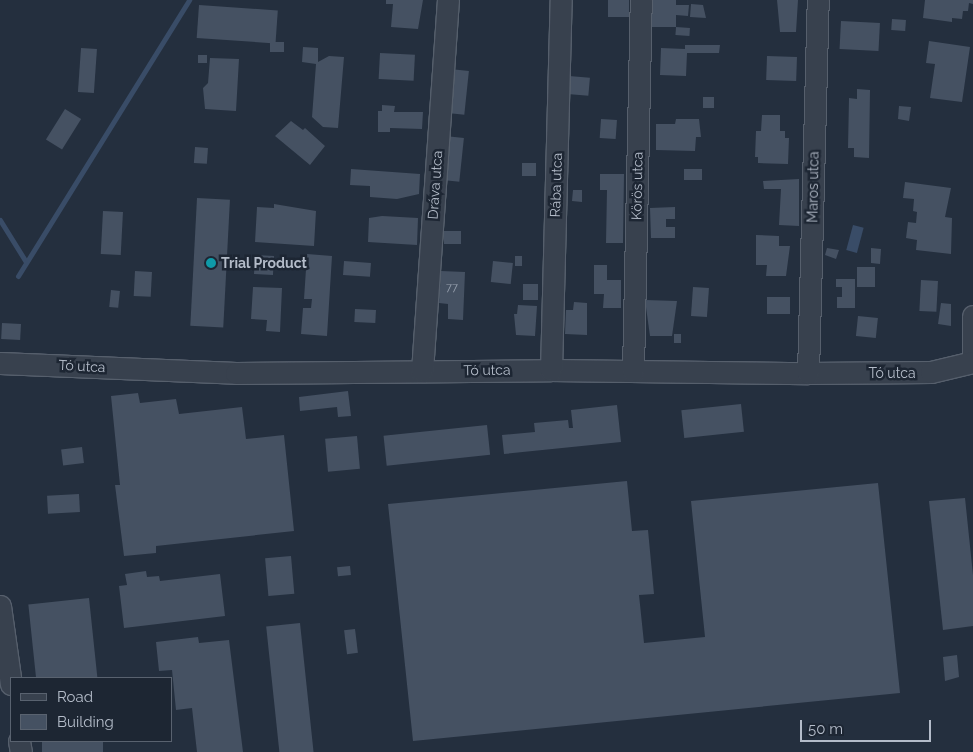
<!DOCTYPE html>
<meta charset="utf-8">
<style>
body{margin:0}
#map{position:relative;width:973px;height:752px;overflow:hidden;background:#242f3e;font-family:Raleway,sans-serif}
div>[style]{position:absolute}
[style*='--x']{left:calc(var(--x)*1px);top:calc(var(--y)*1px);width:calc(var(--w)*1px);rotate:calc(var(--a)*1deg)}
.water>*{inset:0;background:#394c67;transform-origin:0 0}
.stream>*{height:5px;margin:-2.5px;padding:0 2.5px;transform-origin:2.5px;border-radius:2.5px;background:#394c67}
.building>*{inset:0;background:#455162;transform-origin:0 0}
.roads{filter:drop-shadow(1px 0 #565f6c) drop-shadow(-1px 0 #565f6c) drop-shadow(0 1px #565f6c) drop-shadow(0 -1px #565f6c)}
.minor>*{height:21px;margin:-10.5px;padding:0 10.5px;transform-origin:10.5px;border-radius:10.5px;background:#38414e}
.dots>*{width:14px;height:14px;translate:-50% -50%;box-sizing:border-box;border:2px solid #1d2633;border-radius:50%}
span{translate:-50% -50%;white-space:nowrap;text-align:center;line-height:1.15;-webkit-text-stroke:5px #1d2633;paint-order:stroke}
.number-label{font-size:11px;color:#98a1af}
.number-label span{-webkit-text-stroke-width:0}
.street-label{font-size:14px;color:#b4bcc9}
.poi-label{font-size:14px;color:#b4bcc9;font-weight:700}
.left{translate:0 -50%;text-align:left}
.legend{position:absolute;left:10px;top:677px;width:162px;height:65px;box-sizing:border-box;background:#1d2633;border:1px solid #59626f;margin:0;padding:6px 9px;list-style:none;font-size:15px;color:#b4bcc9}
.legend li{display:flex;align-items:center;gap:10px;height:25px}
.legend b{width:25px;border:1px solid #59626f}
.scale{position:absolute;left:800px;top:720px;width:131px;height:22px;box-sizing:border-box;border:2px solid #b4bcc9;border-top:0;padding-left:6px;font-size:15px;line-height:18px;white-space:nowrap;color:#b4bcc9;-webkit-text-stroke:4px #1d2633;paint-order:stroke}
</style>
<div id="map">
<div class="water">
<i style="left:853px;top:225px;width:11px;height:26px;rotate:15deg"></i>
</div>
<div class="stream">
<i style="--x:0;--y:220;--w:49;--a:58.2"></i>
<i style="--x:18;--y:276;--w:325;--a:-58.2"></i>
</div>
<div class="building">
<i style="clip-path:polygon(386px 0,423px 0,418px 29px,391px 27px,393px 4px,386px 4px)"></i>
<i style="left:608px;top:0;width:21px;height:17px"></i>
<i style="clip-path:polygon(652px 0,676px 0,676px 5px,689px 5px,688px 16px,676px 15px,676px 27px,652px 27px)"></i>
<i style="clip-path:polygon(777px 0,798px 0,796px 32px,780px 32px)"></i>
<i style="clip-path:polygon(925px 0,973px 0,973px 4px,969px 3px,968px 11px,963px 11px,962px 19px,952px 18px,952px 22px,923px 18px)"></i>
<i style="clip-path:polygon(691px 4px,703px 5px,706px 18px,690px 17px)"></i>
<i style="left:199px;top:5px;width:79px;height:33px;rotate:4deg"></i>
<i style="left:892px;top:19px;width:14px;height:11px;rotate:4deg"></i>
<i style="left:841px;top:21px;width:39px;height:28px;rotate:3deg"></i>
<i style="left:676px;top:27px;width:14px;height:8px;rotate:4deg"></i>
<i style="clip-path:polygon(929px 41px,970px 47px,962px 102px,930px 98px,935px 64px,926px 63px)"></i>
<i style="left:270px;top:42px;width:14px;height:10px"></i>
<i style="clip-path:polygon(685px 45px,720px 45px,719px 53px,687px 53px,686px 76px,660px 75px,661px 48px,685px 49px)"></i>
<i style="clip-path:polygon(303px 47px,318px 48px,318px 62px,329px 56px,344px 57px,338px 128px,323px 127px,312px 117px,316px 64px,302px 62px)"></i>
<i style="left:81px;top:48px;width:16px;height:44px;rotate:4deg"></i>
<i style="left:380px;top:53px;width:35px;height:26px;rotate:3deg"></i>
<i style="left:198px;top:55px;width:9px;height:8px"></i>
<i style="left:767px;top:56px;width:30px;height:24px;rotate:2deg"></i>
<i style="clip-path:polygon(210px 58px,239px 59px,236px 111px,205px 109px,203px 88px,208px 83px)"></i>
<i style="left:450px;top:69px;width:19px;height:44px;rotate:6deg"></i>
<i style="left:569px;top:76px;width:21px;height:18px;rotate:5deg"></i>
<i style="clip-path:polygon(857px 89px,870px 90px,869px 158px,854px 157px,854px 148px,848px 148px,849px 98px,857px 99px)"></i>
<i style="left:703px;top:97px;width:11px;height:11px"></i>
<i style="clip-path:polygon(382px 105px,395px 106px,394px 112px,423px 112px,422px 129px,390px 128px,390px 132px,378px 132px,378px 111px,382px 111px)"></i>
<i style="clip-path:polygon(899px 106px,911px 107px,909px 121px,898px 119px)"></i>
<i style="left:65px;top:109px;width:19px;height:36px;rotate:32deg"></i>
<i style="clip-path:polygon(762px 115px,780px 115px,780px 131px,785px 131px,785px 138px,789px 138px,788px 164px,758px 163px,758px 157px,755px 157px,756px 131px,761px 131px)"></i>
<i style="left:601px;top:119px;width:16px;height:19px;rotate:4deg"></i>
<i style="clip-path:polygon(676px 119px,699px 119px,701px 137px,696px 137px,695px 151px,656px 150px,656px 124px,675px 124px)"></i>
<i style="clip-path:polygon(291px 121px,303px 130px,305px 128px,325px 146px,310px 165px,275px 136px)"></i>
<i style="left:445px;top:136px;width:19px;height:44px;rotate:6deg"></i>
<i style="left:195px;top:147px;width:13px;height:16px;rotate:4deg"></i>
<i style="left:522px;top:163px;width:14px;height:13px"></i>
<i style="clip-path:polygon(351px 169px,420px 174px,419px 194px,397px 199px,370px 197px,370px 186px,350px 185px)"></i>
<i style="left:702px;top:169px;width:11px;height:18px;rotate:90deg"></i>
<i style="clip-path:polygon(600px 174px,624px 174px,623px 243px,606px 243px,607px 190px,600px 190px)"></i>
<i style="clip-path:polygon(799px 179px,799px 226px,779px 225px,781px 189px,764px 189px,763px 181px)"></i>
<i style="clip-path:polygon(905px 182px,951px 188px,945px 217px,952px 218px,951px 254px,916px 250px,917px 240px,906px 238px,908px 222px,916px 223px,917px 212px,913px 211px,914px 199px,903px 198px)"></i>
<i style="clip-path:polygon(573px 190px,582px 190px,582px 202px,572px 201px)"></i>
<i style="left:197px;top:198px;width:33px;height:128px;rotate:3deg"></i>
<i style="clip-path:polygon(274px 204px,316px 211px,314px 246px,255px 242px,257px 207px,274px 208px)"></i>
<i style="clip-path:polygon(675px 207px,675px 219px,666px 219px,666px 227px,675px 227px,675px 238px,651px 238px,650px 208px)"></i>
<i style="left:103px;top:211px;width:20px;height:43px;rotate:3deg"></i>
<i style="clip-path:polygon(382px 216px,418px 218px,417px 245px,368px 242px,369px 218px)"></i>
<i style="left:444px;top:231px;width:17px;height:13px"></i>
<i style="clip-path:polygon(756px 235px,779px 236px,779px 246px,790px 246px,786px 276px,766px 276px,767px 265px,756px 265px)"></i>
<i style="clip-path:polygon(827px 248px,839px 250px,836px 259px,825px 255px)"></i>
<i style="clip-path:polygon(871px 248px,881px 249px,880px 264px,871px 263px)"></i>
<i style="clip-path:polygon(307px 254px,332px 256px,327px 336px,301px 334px,303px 308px,311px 308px,312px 299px,304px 299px)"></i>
<i style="left:255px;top:255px;width:19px;height:19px;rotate:3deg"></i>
<i style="left:515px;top:256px;width:7px;height:10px"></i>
<i style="left:344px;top:261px;width:27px;height:14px;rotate:4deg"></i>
<i style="left:493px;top:261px;width:20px;height:21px;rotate:6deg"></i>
<i style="clip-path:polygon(594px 265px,607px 265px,607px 280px,621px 280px,621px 308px,603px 308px,604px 294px,594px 294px)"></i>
<i style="left:857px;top:267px;width:18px;height:20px"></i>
<i style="left:135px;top:271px;width:17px;height:25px;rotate:3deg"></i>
<i style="clip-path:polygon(441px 271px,465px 272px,463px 320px,448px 319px,448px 304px,439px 303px)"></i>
<i style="clip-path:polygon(836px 279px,855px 279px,855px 308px,837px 308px,837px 297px,842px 297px,842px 287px,836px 287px)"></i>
<i style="left:921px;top:280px;width:17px;height:31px;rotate:3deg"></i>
<i style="left:523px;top:284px;width:15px;height:16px"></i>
<i style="clip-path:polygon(253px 287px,282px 288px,280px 332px,266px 331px,267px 320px,251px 319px)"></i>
<i style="left:693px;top:287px;width:16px;height:29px;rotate:4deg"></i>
<i style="left:111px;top:290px;width:9px;height:17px;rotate:6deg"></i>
<i style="left:767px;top:297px;width:23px;height:17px"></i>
<i style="clip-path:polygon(645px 300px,677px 301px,672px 336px,650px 336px)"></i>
<i style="clip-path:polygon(574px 302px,587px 303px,587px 335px,565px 334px,566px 310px,573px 310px)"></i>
<i style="clip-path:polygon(941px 303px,951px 304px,951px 326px,938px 324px)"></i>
<i style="clip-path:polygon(518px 305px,537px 306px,535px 336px,516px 335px,514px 314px,517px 314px)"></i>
<i style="left:355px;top:309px;width:21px;height:13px;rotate:3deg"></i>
<i style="left:858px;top:316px;width:20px;height:20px;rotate:6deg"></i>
<i style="left:2px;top:323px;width:19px;height:16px;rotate:3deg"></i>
<i style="left:674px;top:334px;width:7px;height:9px"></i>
<i style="clip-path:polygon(348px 391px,351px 416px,338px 417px,337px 407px,300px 411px,299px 397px)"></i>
<i style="clip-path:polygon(138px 393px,140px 403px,176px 399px,179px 414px,242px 407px,246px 439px,284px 435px,294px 531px,156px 546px,156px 553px,124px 556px,115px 485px,120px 485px,111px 396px)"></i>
<i style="left:741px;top:404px;width:28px;height:60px;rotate:84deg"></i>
<i style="clip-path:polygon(617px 405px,621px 442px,504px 454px,502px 435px,535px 432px,534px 423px,568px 420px,569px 428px,573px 428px,571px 410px)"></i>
<i style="left:487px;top:425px;width:30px;height:104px;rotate:84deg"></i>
<i style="left:357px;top:436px;width:33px;height:32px;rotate:85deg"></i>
<i style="left:82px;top:447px;width:16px;height:21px;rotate:83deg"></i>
<i style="clip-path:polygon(627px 481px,632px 531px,648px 530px,654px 594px,639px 595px,644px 643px,705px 637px,691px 501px,878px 483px,900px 693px,413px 741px,388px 504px)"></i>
<i style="left:79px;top:494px;width:18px;height:32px;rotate:87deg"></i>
<i style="clip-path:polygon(965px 498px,973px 575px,973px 626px,943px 630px,929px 501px)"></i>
<i style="left:291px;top:556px;width:38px;height:26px;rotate:85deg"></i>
<i style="left:350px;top:566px;width:9px;height:13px;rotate:84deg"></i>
<i style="clip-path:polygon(146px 571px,147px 577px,159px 576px,160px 581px,220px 574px,225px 616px,124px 628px,119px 586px,127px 585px,125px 574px)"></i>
<i style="left:89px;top:598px;width:80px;height:61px;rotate:84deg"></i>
<i style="left:300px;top:623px;width:130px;height:34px;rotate:84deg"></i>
<i style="left:355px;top:629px;width:24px;height:11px;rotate:83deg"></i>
<i style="clip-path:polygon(198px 637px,199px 643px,229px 640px,243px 752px,197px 752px,192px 708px,176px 710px,172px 670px,159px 671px,156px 642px)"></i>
<i style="clip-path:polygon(957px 655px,959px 677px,945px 681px,943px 657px)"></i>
<i style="left:42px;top:741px;width:61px;height:11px"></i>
</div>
<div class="roads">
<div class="minor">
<i style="--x:973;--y:316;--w:46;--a:90"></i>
<i style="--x:0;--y:363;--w:236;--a:2.4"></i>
<i style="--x:236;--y:373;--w:315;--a:-0.5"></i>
<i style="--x:551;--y:370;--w:257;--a:0.7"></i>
<i style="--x:808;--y:373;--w:123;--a:-0.5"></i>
<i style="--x:931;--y:372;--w:43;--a:-13.4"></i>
<i style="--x:551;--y:370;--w:370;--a:-88.5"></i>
<i style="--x:422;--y:371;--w:372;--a:-86"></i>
<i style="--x:633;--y:371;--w:371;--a:-88.8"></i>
<i style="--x:808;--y:373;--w:373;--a:-88.5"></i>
<i style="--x:0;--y:606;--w:79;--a:82"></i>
<i style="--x:19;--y:741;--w:11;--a:80"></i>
</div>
</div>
<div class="dots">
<i style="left:211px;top:263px;background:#0f9aa8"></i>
</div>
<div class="number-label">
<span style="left:452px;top:288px">77</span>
</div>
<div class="street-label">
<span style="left:435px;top:185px;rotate:-86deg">Dráva utca</span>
<span style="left:556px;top:185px;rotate:-88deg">Rába utca</span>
<span style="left:637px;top:186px;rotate:-89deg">Körös utca</span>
<span style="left:813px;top:187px;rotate:-89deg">Maros utca</span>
<span style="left:82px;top:366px;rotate:3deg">Tó utca</span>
<span style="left:487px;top:370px;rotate:-1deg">Tó utca</span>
<span style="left:892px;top:373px">Tó utca</span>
</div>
<div class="poi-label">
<span class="left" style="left:221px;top:263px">Trial Product</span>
</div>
<ul class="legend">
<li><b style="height:6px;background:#38414e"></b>Road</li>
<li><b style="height:14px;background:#455162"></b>Building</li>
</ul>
<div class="scale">50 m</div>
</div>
